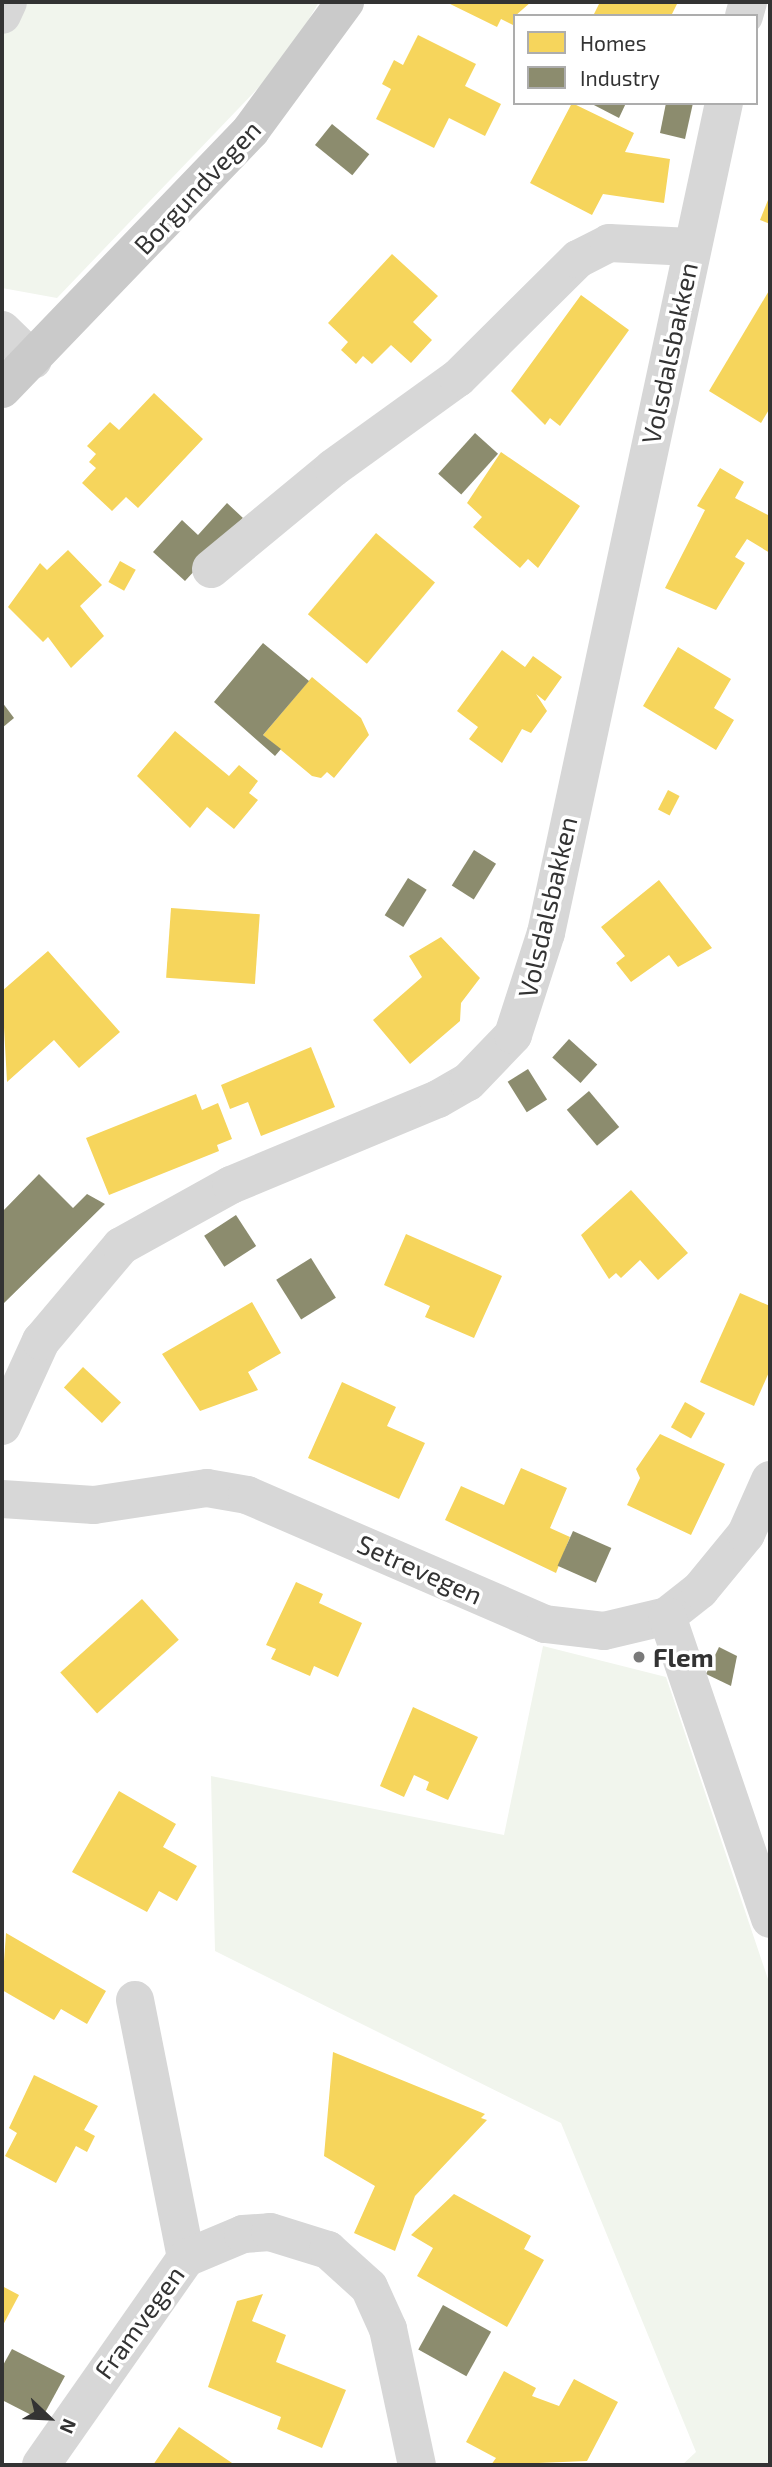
<!DOCTYPE html>
<style>
body{margin:0}
#map{position:relative;width:772px;height:2467px;overflow:hidden;background:#fff;font-family:"Exo 2",sans-serif}
div>[style]{position:absolute}
[style*='--x']{left:calc(var(--x)*1px);top:calc(var(--y)*1px);width:calc(var(--w)*1px);rotate:calc(var(--a)*1deg)}
.green>*{inset:0;background:#f1f5ed}
.homes>*{inset:0;background:#f6d55c;transform-origin:0 0}
.industry>*{inset:0;background:#8c8c6e;transform-origin:0 0}
.minor>*{height:38px;margin:-19px;padding:0 19px;transform-origin:19px;border-radius:19px;background:#d7d7d7}
.major>*{height:38px;margin:-19px;padding:0 19px;transform-origin:19px;border-radius:19px;background:#cacaca}
.dots>*{width:19px;height:19px;translate:-50% -50%;box-sizing:border-box;border:4px solid #fff;border-radius:50%}
span{translate:-50% -50%;white-space:nowrap;text-align:center;line-height:1.15;-webkit-text-stroke:7px #fff;paint-order:stroke}
.street-label{font-size:26px;color:#333}
.poi-label{font-size:26px;color:#333;font-weight:700}
.left{translate:0 -50%;text-align:left}
.frame{position:absolute;inset:0;border:4px solid #333;pointer-events:none}
.legend{position:absolute;left:513px;top:14px;width:245px;height:91px;box-sizing:border-box;background:#fff;border:2px solid #adadad;margin:0;padding:9px 12px;list-style:none;font-size:21px;color:#333}
.legend li{display:flex;align-items:center;gap:14px;height:35px}
.legend b{width:35px;border:2px solid #adadad}
.north{position:absolute;left:14px;top:2383px;width:70px;height:70px;-webkit-text-stroke:5px #fff;paint-order:stroke;rotate:113deg;font-size:19px;font-weight:700;line-height:28px;text-align:center;color:#333}
.north::after{content:'';display:block;margin:auto;width:24px;height:32px;background:#333;clip-path:polygon(50% 0,100% 100%,50% 72%,0 100%)}
</style>
<div id="map">
<div class="green">
<i style="clip-path:polygon(2px 2px,319px 2px,284px 61px,57px 298px,2px 288px)"></i>
<i style="clip-path:polygon(543px 1646px,666px 1677px,770px 1985px,770px 2465px,682px 2465px,696px 2452px,561px 2123px,215px 1951px,211px 1776px,504px 1835px)"></i>
</div>
<div class="homes">
<i style="clip-path:polygon(446px 2px,531px 2px,515px 16px,515px 26px,501px 19px,497px 27px)"></i>
<i style="clip-path:polygon(600px 2px,678px 2px,671px 16px,593px 16px)"></i>
<i style="clip-path:polygon(418px 35px,476px 64px,465px 86px,501px 104px,485px 136px,449px 118px,434px 148px,376px 119px,391px 89px,382px 84px,394px 60px,403px 65px)"></i>
<i style="clip-path:polygon(572px 103px,634px 133px,625px 152px,670px 159px,664px 203px,603px 194px,592px 215px,530px 183px)"></i>
<i style="clip-path:polygon(770px 195px,770px 224px,760px 220px)"></i>
<i style="clip-path:polygon(392px 254px,438px 296px,413px 322px,432px 340px,411px 363px,391px 345px,372px 364px,363px 356px,356px 364px,341px 350px,348px 342px,328px 323px)"></i>
<i style="clip-path:polygon(770px 289px,770px 408px,761px 423px,709px 391px)"></i>
<i style="clip-path:polygon(581px 295px,629px 330px,560px 426px,550px 418px,545px 425px,511px 391px)"></i>
<i style="clip-path:polygon(154px 393px,203px 439px,138px 508px,126px 497px,112px 511px,82px 483px,96px 468px,89px 462px,96px 454px,87px 446px,110px 422px,119px 430px)"></i>
<i style="clip-path:polygon(501px 452px,580px 506px,538px 568px,528px 559px,520px 568px,473px 527px,482px 517px,467px 503px)"></i>
<i style="clip-path:polygon(720px 468px,744px 482px,735px 498px,770px 516px,770px 553px,747px 539px,735px 557px,745px 563px,716px 610px,665px 588px,705px 510px,697px 506px)"></i>
<i style="left:376px;top:533px;width:77px;height:106px;rotate:40deg"></i>
<i style="clip-path:polygon(68px 550px,102px 585px,80px 606px,104px 636px,71px 668px,48px 637px,43px 642px,8px 607px,40px 563px,47px 570px)"></i>
<i style="left:120px;top:561px;width:18px;height:24px;rotate:29deg"></i>
<i style="clip-path:polygon(678px 647px,731px 679px,714px 708px,734px 720px,716px 750px,643px 706px)"></i>
<i style="clip-path:polygon(502px 650px,525px 667px,533px 656px,562px 677px,545px 701px,536px 694px,547px 711px,531px 733px,522px 729px,502px 763px,469px 739px,478px 727px,457px 711px)"></i>
<i style="clip-path:polygon(312px 677px,361px 718px,369px 735px,334px 778px,327px 772px,321px 778px,312px 776px,263px 735px)"></i>
<i style="clip-path:polygon(175px 731px,229px 776px,239px 765px,258px 781px,249px 793px,258px 800px,234px 829px,207px 807px,190px 828px,137px 776px)"></i>
<i style="left:668px;top:790px;width:13px;height:22px;rotate:27deg"></i>
<i style="clip-path:polygon(659px 880px,712px 948px,678px 967px,669px 955px,631px 982px,616px 963px,625px 956px,601px 927px)"></i>
<i style="left:171px;top:908px;width:89px;height:70px;rotate:4deg"></i>
<i style="clip-path:polygon(441px 937px,480px 978px,461px 1003px,460px 1021px,410px 1064px,373px 1020px,422px 977px,409px 956px)"></i>
<i style="clip-path:polygon(48px 951px,120px 1032px,79px 1068px,54px 1040px,7px 1082px,2px 991px)"></i>
<i style="clip-path:polygon(311px 1047px,335px 1107px,261px 1136px,248px 1102px,230px 1109px,221px 1085px)"></i>
<i style="clip-path:polygon(196px 1094px,202px 1110px,218px 1103px,232px 1139px,217px 1145px,219px 1151px,109px 1195px,86px 1138px)"></i>
<i style="clip-path:polygon(631px 1190px,688px 1253px,658px 1280px,640px 1260px,621px 1278px,616px 1273px,609px 1279px,581px 1235px)"></i>
<i style="clip-path:polygon(406px 1234px,502px 1276px,474px 1338px,425px 1317px,430px 1306px,384px 1285px)"></i>
<i style="clip-path:polygon(740px 1293px,770px 1306px,770px 1370px,754px 1406px,700px 1382px)"></i>
<i style="clip-path:polygon(252px 1302px,281px 1353px,248px 1372px,258px 1390px,200px 1411px,162px 1354px)"></i>
<i style="left:83px;top:1367px;width:52px;height:28px;rotate:43deg"></i>
<i style="clip-path:polygon(342px 1382px,396px 1407px,387px 1426px,425px 1443px,399px 1499px,308px 1458px)"></i>
<i style="left:685px;top:1402px;width:23px;height:29px;rotate:29deg"></i>
<i style="clip-path:polygon(660px 1434px,725px 1464px,691px 1535px,627px 1505px,640px 1478px,636px 1469px)"></i>
<i style="clip-path:polygon(521px 1468px,567px 1488px,550px 1528px,570px 1537px,556px 1573px,445px 1520px,461px 1486px,504px 1505px)"></i>
<i style="clip-path:polygon(296px 1582px,323px 1594px,319px 1603px,362px 1623px,338px 1677px,314px 1666px,310px 1676px,271px 1659px,276px 1649px,266px 1645px)"></i>
<i style="left:142px;top:1599px;width:55px;height:110px;rotate:48deg"></i>
<i style="clip-path:polygon(413px 1707px,478px 1737px,448px 1800px,426px 1790px,429px 1782px,414px 1775px,404px 1797px,380px 1786px)"></i>
<i style="clip-path:polygon(119px 1791px,176px 1824px,163px 1847px,197px 1866px,177px 1901px,159px 1891px,147px 1912px,72px 1872px)"></i>
<i style="clip-path:polygon(6px 1933px,106px 1991px,87px 2024px,61px 2009px,54px 2020px,2px 1990px)"></i>
<i style="clip-path:polygon(333px 2052px,485px 2114px,481px 2118px,487px 2120px,415px 2196px,395px 2251px,354px 2233px,375px 2186px,324px 2156px)"></i>
<i style="clip-path:polygon(34px 2075px,98px 2106px,84px 2130px,95px 2136px,87px 2152px,76px 2146px,56px 2183px,5px 2156px,17px 2133px,9px 2128px)"></i>
<i style="clip-path:polygon(454px 2194px,531px 2236px,524px 2249px,544px 2260px,507px 2327px,417px 2276px,433px 2248px,411px 2235px)"></i>
<i style="clip-path:polygon(2px 2286px,19px 2295px,2px 2327px)"></i>
<i style="clip-path:polygon(263px 2294px,252px 2321px,286px 2335px,276px 2362px,346px 2390px,322px 2448px,277px 2429px,281px 2417px,208px 2387px,237px 2301px)"></i>
<i style="clip-path:polygon(504px 2371px,536px 2388px,532px 2396px,559px 2406px,574px 2379px,618px 2402px,587px 2461px,491px 2465px,496px 2458px,466px 2442px)"></i>
<i style="clip-path:polygon(179px 2427px,235px 2465px,153px 2465px)"></i>
</div>
<div class="industry">
<i style="clip-path:polygon(590px 103px,626px 103px,619px 118px)"></i>
<i style="clip-path:polygon(666px 103px,693px 103px,685px 139px,660px 133px)"></i>
<i style="left:332px;top:124px;width:48px;height:27px;rotate:39deg"></i>
<i style="left:475px;top:433px;width:31px;height:55px;rotate:42deg"></i>
<i style="clip-path:polygon(227px 503px,243px 518px,185px 581px,153px 552px,182px 520px,198px 535px)"></i>
<i style="clip-path:polygon(263px 643px,309px 681px,263px 735px,281px 749px,275px 756px,214px 702px)"></i>
<i style="clip-path:polygon(2px 702px,14px 718px,2px 728px)"></i>
<i style="left:474px;top:850px;width:26px;height:42px;rotate:32deg"></i>
<i style="left:408px;top:878px;width:22px;height:44px;rotate:32deg"></i>
<i style="left:569px;top:1039px;width:38px;height:25px;rotate:42deg"></i>
<i style="left:528px;top:1069px;width:36px;height:24px;rotate:58deg"></i>
<i style="left:589px;top:1091px;width:47px;height:29px;rotate:50deg"></i>
<i style="clip-path:polygon(39px 1174px,73px 1208px,87px 1194px,105px 1204px,2px 1305px,2px 1212px)"></i>
<i style="left:236px;top:1215px;width:37px;height:38px;rotate:57deg"></i>
<i style="left:311px;top:1258px;width:47px;height:41px;rotate:58deg"></i>
<i style="left:573px;top:1531px;width:42px;height:38px;rotate:24deg"></i>
<i style="clip-path:polygon(719px 1647px,737px 1656px,731px 1686px,706px 1674px)"></i>
<i style="left:443px;top:2305px;width:55px;height:51px;rotate:29deg"></i>
<i style="clip-path:polygon(12px 2349px,65px 2376px,41px 2420px,2px 2400px,2px 2367px)"></i>
</div>
<div class="minor">
<i style="--x:2;--y:15;--w:14;--a:-65"></i>
<i style="--x:744;--y:16;--w:15;--a:-74"></i>
<i style="--x:2;--y:330;--w:43;--a:44.1"></i>
<i style="--x:211;--y:569;--w:158;--a:-39.6"></i>
<i style="--x:333;--y:468;--w:154;--a:-35.8"></i>
<i style="--x:458;--y:378;--w:169;--a:-44.8"></i>
<i style="--x:578;--y:259;--w:35;--a:-27"></i>
<i style="--x:609;--y:243;--w:82;--a:2.8"></i>
<i style="--x:2;--y:1426;--w:94;--a:-65.4"></i>
<i style="--x:41;--y:1341;--w:124;--a:-49.9"></i>
<i style="--x:121;--y:1246;--w:126;--a:-29"></i>
<i style="--x:231;--y:1185;--w:224;--a:-22.6"></i>
<i style="--x:438;--y:1099;--w:34;--a:-30"></i>
<i style="--x:468;--y:1082;--w:65;--a:-46.2"></i>
<i style="--x:513;--y:1035;--w:107;--a:-72.1"></i>
<i style="--x:546;--y:933;--w:849;--a:-77.9"></i>
<i style="--x:2;--y:1499;--w:92;--a:3.7"></i>
<i style="--x:94;--y:1505;--w:114;--a:-8.6"></i>
<i style="--x:207;--y:1488;--w:41;--a:9.9"></i>
<i style="--x:247;--y:1495;--w:325;--a:23.4"></i>
<i style="--x:545;--y:1624;--w:59;--a:6.8"></i>
<i style="--x:604;--y:1631;--w:65;--a:-13.4"></i>
<i style="--x:667;--y:1616;--w:42;--a:-38.2"></i>
<i style="--x:700;--y:1590;--w:72;--a:-50.6"></i>
<i style="--x:746;--y:1534;--w:59;--a:-66"></i>
<i style="--x:667;--y:1616;--w:320;--a:71.2"></i>
<i style="--x:135;--y:2000;--w:263;--a:78.8"></i>
<i style="--x:41;--y:2465;--w:253;--a:-55"></i>
<i style="--x:186;--y:2258;--w:62;--a:-22.8"></i>
<i style="--x:243;--y:2234;--w:27;--a:-4"></i>
<i style="--x:270;--y:2232;--w:61;--a:17.2"></i>
<i style="--x:328;--y:2250;--w:55;--a:42.1"></i>
<i style="--x:369;--y:2287;--w:46;--a:65.7"></i>
<i style="--x:388;--y:2329;--w:139;--a:78"></i>
</div>
<div class="major">
<i style="--x:2;--y:389;--w:359;--a:-46.1"></i>
<i style="--x:251;--y:130;--w:159;--a:-53.7"></i>
</div>
<div class="dots">
<i style="left:639px;top:1657px;background:#7a7a7a"></i>
</div>
<div class="street-label">
<span style="left:197px;top:187px;rotate:-47deg">Borgundvegen</span>
<span style="left:669px;top:353px;rotate:-78deg">Volsdalsbakken</span>
<span style="left:547px;top:907px;rotate:-77deg">Volsdalsbakken</span>
<span style="left:420px;top:1569px;rotate:24deg">Setrevegen</span>
<span style="left:139px;top:2322px;rotate:-54deg">Framvegen</span>
</div>
<div class="poi-label">
<span class="left" style="left:653px;top:1657px">Flem</span>
</div>
<div class="frame"></div>
<ul class="legend">
<li><b style="height:19px;background:#f6d55c"></b>Homes</li>
<li><b style="height:19px;background:#8c8c6e"></b>Industry</li>
</ul>
<div class="north">N</div>
</div>
